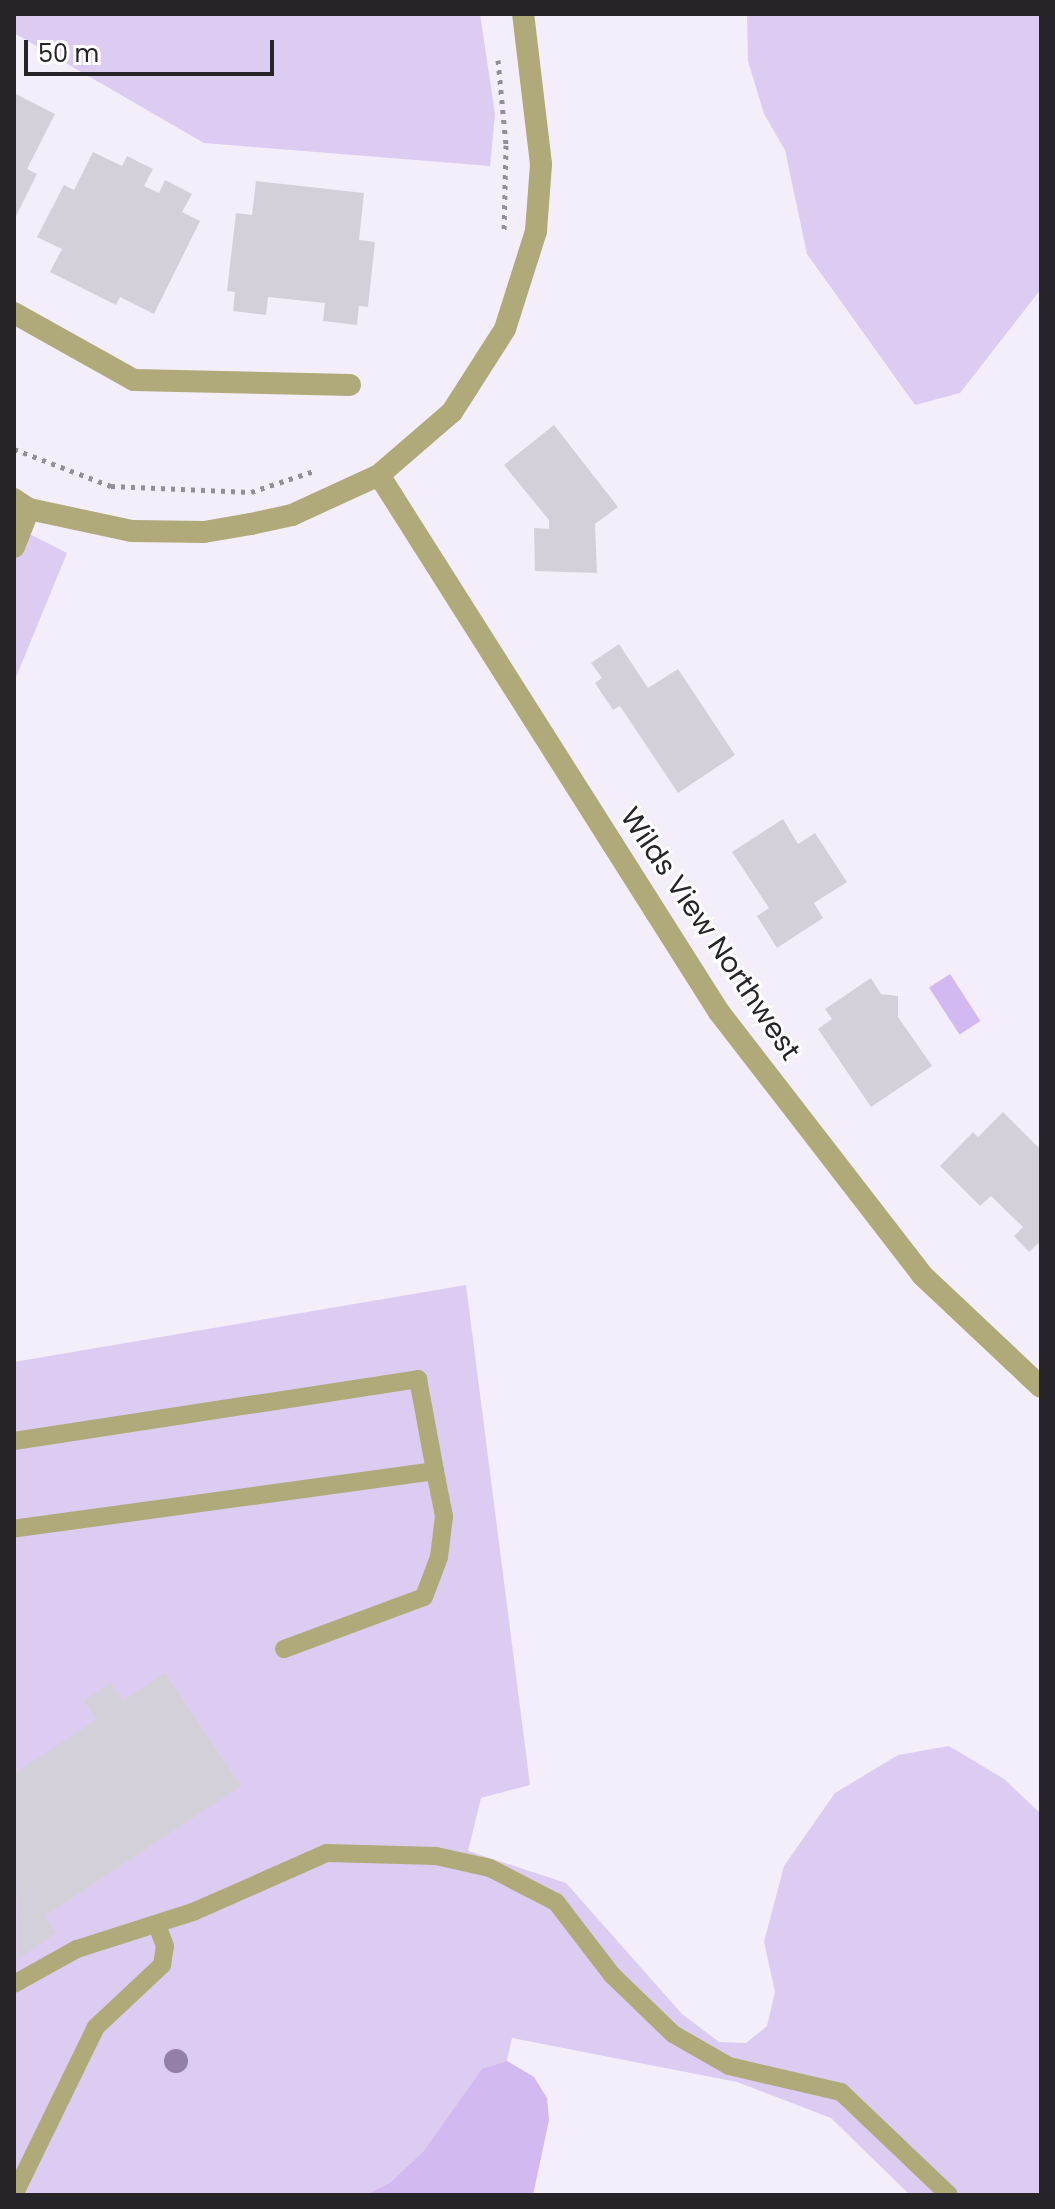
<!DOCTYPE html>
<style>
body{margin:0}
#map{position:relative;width:1055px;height:2209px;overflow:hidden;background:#f3eef9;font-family:Poppins,sans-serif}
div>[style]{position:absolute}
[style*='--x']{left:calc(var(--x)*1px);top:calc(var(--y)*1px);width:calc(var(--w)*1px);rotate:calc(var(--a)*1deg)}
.green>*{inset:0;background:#dcccf1}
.water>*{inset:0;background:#d2b9f2;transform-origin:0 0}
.building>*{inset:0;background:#d4d0da}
.path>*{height:5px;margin-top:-2.5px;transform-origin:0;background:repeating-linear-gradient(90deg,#928f97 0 4px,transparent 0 10px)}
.service>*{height:18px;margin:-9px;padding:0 9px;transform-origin:9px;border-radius:9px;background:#b0a979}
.minor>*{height:22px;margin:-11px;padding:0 11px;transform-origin:11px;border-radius:11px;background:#b0a979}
.trees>*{width:24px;height:24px;margin:-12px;border-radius:50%;background:#947fa8}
span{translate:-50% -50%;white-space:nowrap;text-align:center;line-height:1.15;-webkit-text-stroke:6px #fff;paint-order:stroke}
.street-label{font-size:28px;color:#262428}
.frame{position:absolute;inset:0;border:16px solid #262428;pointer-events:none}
.scale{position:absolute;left:24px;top:40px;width:250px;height:36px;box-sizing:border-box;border:4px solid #262428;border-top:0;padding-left:10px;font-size:24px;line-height:28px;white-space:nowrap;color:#262428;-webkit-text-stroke:6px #fff;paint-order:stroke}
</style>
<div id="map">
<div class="green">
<i style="clip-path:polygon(14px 14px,480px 14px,495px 114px,490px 166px,204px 143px,14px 33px)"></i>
<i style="clip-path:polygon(747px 14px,1041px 14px,1041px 289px,960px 393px,915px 405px,807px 254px,785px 150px,764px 114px,748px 61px)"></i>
<i style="clip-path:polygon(14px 526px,67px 553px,14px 682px)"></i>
<i style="clip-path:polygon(466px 1285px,530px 1785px,481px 1798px,468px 1851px,566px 1883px,682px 2014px,719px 2042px,746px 2043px,767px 2026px,775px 1992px,764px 1942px,784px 1866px,835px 1793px,898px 1755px,949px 1746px,1004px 1779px,1041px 1814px,1041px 2195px,910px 2195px,831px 2118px,737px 2082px,512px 2038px,476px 2195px,14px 2195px,14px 1362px)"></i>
</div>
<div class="water">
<i style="left:950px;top:974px;width:56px;height:25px;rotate:57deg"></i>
<i style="clip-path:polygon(507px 2061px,534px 2077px,547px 2098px,549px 2120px,533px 2195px,366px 2195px,390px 2183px,424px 2151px,482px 2069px)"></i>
</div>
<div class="building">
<i style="clip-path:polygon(14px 93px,55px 114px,27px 169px,37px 174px,14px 220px)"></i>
<i style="clip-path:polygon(93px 152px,122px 166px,127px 156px,153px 169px,144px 186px,159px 193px,165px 180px,192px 194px,182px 212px,200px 221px,154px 314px,120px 297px,116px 305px,50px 272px,62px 249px,37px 237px,64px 185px,74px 190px)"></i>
<i style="clip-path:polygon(256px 181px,364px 193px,359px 240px,375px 242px,368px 307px,359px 306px,357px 325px,323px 321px,325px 303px,268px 297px,266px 315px,233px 311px,235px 292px,227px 291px,236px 213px,252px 215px)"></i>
<i style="clip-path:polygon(554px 425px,618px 507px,595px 524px,597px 573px,535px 571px,534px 528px,549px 529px,549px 520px,504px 465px)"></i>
<i style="clip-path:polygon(619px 644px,648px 688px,678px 669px,735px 755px,678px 793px,620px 706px,613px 710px,595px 683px,602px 678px,591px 663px)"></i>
<i style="clip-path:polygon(783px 819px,798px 844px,815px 833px,847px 882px,814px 903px,823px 918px,777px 948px,757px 916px,769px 908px,732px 852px)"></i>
<i style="clip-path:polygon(871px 978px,881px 994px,898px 996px,898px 1017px,932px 1066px,871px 1107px,818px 1029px,832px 1019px,825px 1009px)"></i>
<i style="clip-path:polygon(1003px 1112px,1041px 1150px,1041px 1241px,1029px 1252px,1014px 1236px,1023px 1227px,991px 1196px,980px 1206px,940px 1166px,973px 1132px,978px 1137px)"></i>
<i style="clip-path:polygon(165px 1673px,241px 1786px,45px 1916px,56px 1933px,18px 1959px,14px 1774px,96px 1720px,84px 1701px,111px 1683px,123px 1701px)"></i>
</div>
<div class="path">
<i style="--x:498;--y:60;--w:85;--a:84.6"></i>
<i style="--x:506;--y:145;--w:89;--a:91.3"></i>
<i style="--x:14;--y:449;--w:104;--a:20.9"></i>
<i style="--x:111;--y:486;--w:140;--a:2.5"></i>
<i style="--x:251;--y:492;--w:66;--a:-18.4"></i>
</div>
<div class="service">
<i style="--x:14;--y:1441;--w:409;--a:-8.7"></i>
<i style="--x:418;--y:1379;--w:94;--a:79.5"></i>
<i style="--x:435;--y:1471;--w:425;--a:172.2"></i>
<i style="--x:284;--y:1649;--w:149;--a:-20.4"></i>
<i style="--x:424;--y:1597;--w:43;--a:-69.4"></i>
<i style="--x:439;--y:1557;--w:41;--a:-83"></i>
<i style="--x:444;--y:1516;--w:46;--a:-101.3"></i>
<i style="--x:14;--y:1984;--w:72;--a:-29.1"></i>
<i style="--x:77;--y:1949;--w:122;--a:-17.7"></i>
<i style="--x:193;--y:1912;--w:146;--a:-23.8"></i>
<i style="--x:327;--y:1853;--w:109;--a:1.6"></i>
<i style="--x:436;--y:1856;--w:55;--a:12.5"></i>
<i style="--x:490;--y:1868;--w:74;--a:27.3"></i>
<i style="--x:556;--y:1902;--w:92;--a:52.5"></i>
<i style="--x:612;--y:1975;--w:85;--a:44"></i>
<i style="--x:673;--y:2034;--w:64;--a:29.7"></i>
<i style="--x:729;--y:2066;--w:115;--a:13.1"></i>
<i style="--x:841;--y:2092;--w:149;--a:43.6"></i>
<i style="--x:14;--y:2195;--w:187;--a:-64"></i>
<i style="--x:96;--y:2027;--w:91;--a:-43.2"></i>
<i style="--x:162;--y:1965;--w:19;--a:-81"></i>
<i style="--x:165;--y:1946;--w:22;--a:-111"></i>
</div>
<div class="minor">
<i style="--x:14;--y:313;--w:137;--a:29.2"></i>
<i style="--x:134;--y:380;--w:216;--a:1.3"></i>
<i style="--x:379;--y:475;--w:636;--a:57.66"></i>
<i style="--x:719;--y:1012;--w:332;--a:52.3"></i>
<i style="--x:922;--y:1275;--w:163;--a:43.3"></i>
<i style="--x:14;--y:499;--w:18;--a:34"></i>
<i style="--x:29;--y:509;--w:105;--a:12.1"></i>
<i style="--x:132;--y:531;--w:72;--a:0.8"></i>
<i style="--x:204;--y:532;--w:48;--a:-9.7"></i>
<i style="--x:251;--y:524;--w:42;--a:-12.4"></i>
<i style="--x:292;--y:515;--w:96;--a:-24.7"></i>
<i style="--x:379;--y:475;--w:96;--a:-40.8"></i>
<i style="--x:452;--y:412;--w:98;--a:-57.4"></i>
<i style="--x:505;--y:329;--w:103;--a:-72.4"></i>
<i style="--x:536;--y:231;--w:67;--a:-85.7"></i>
<i style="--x:541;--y:164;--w:151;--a:-96.8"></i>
<i style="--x:14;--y:547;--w:41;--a:-68.5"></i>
</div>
<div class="trees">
<i style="left:176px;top:2061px"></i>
</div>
<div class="street-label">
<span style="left:710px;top:934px;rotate:56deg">Wilds View Northwest</span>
</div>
<div class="frame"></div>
<div class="scale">50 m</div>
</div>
